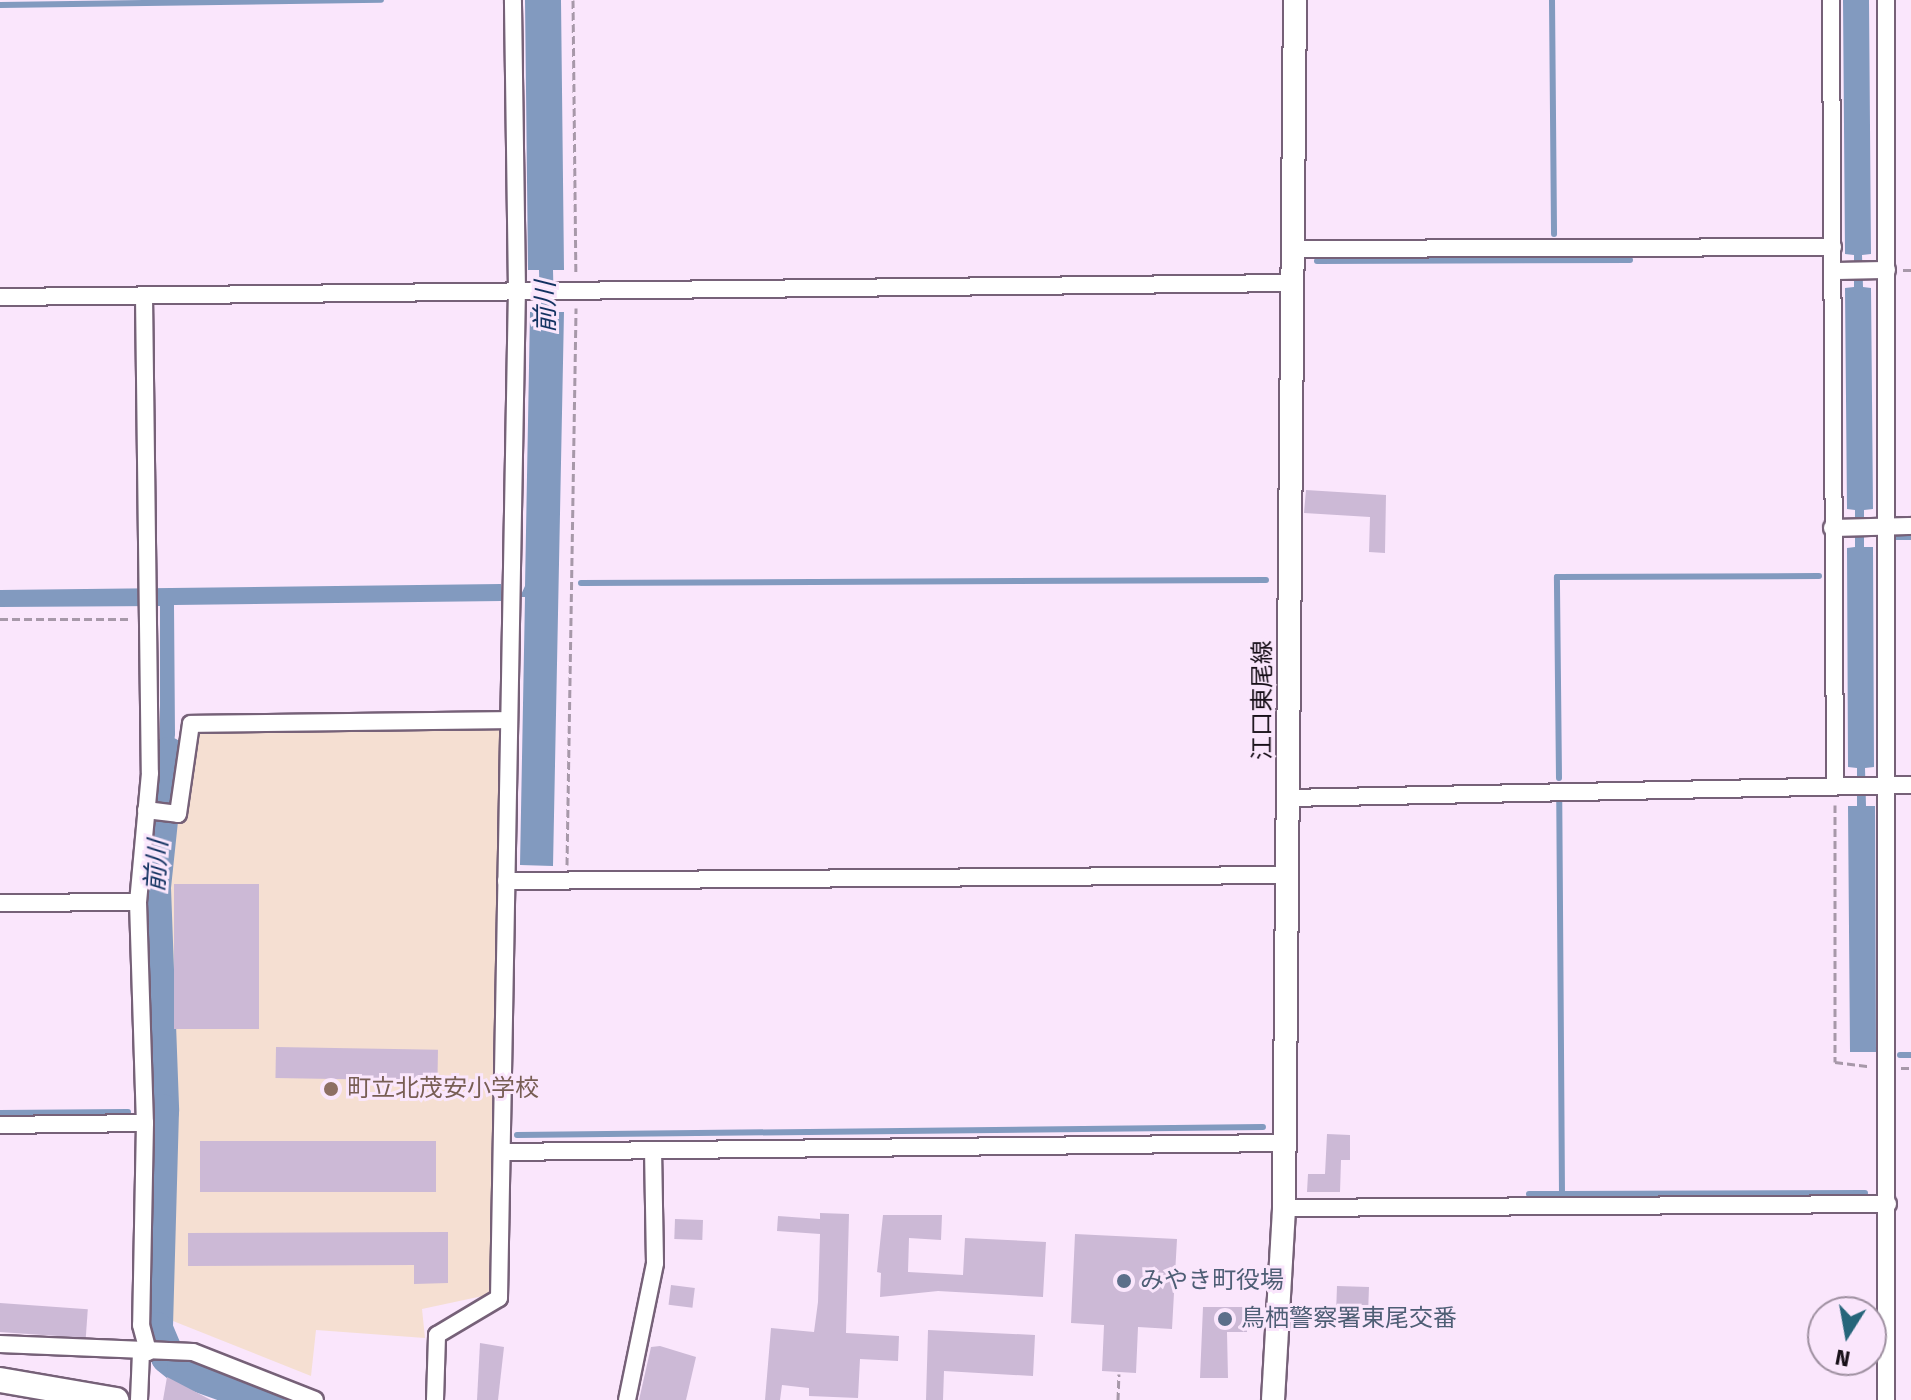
<!DOCTYPE html>
<meta charset="utf-8">
<style>
body{margin:0}
#map{position:relative;width:1911px;height:1400px;overflow:hidden;background:#fae6fc;font-family:"Fira Sans","Noto Sans JP",sans-serif}
div>[style]{position:absolute}
[style*='--x']{left:calc(var(--x)*1px);top:calc(var(--y)*1px);width:calc(var(--w)*1px);rotate:calc(var(--a)*1deg)}
.education>*{inset:0;background:#f5dfd2}
.water>*{inset:0;background:#829abf}
.stream>*{height:6px;margin:-3px;padding:0 3px;transform-origin:3px;border-radius:3px;background:#829abf}
.river>*{height:34px;margin:-17px;padding:0 17px;transform-origin:17px;border-radius:17px;background:#829abf}
.building>*{inset:0;background:#ccb9d6;transform-origin:0 0}
.path>*{height:3px;margin-top:-1.5px;transform-origin:0;background:repeating-linear-gradient(90deg,#a798a9 0 8px,transparent 0 12px)}
.roads{filter:drop-shadow(2px 0 #766178) drop-shadow(-2px 0 #766178) drop-shadow(0 2px #766178) drop-shadow(0 -2px #766178)}
.street>*{height:16px;margin:-8px;padding:0 8px;transform-origin:8px;border-radius:8px;background:#fff}
.secondary>*{height:22px;margin:-11px;padding:0 11px;transform-origin:11px;border-radius:11px;background:#fff}
.primary>*{height:24px;margin:-12px;padding:0 12px;transform-origin:12px;border-radius:12px;background:#fff}
.dots>*{width:22px;height:22px;translate:-50% -50%;box-sizing:border-box;border:4px solid #fae6fc;border-radius:50%}
span{translate:-50% -50%;white-space:nowrap;text-align:center;line-height:1.15;-webkit-text-stroke:6px #fae6fc;paint-order:stroke}
.street-label{font-size:24px;color:#170f18}
.education-label{font-size:24px;color:#785e54}
.left{translate:0 -50%;text-align:left}
.service-label{font-size:24px;color:#4e5e75}
.water-label{font-size:26px;color:#10305f;font-style:italic}
.north{position:absolute;left:1807px;top:1296px;width:80px;height:80px;box-sizing:border-box;background:#fae6fc;border:2px solid #9f90a1;border-radius:50%;rotate:191deg;font-size:22px;font-weight:700;line-height:32px;text-align:center;color:#170f18}
.north::after{content:'';display:block;margin:auto;width:28px;height:36px;background:#26657a;clip-path:polygon(50% 0,100% 100%,50% 72%,0 100%)}
</style>
<div id="map">
<div class="education">
<i style="clip-path:polygon(494px 725px,502px 732px,492px 1294px,422px 1309px,425px 1338px,316px 1330px,311px 1376px,168px 1319px,165px 884px,170px 823px,183px 823px,196px 727px)"></i>
</div>
<div class="water">
<i style="clip-path:polygon(525px 0,561px 0,564px 270px,553px 270px,554px 312px,564px 312px,553px 866px,520px 865px,525px 597px,520px 597px,525px 586px,530px 312px,540px 311px,539px 270px,528px 270px)"></i>
<i style="clip-path:polygon(1843px 0,1869px 0,1871px 254px,1862px 255px,1863px 287px,1871px 288px,1873px 509px,1864px 510px,1864px 547px,1873px 547px,1874px 767px,1865px 768px,1866px 806px,1875px 806px,1876px 1052px,1850px 1052px,1848px 806px,1857px 806px,1857px 768px,1848px 767px,1847px 548px,1855px 547px,1855px 510px,1847px 509px,1845px 288px,1854px 287px,1854px 255px,1845px 254px)"></i>
<i style="clip-path:polygon(501px 584px,502px 601px,174px 605px,175px 735px,167px 798px,160px 797px,160px 606px,0 607px,0 590px)"></i>
</div>
<div class="stream">
<i style="--x:1552;--y:0;--w:234;--a:89.5"></i>
<i style="--x:0;--y:5;--w:381;--a:-0.8"></i>
<i style="--x:1317;--y:261;--w:313;--a:-0.2"></i>
<i style="--x:1896;--y:537;--w:15;--a:0"></i>
<i style="--x:581;--y:583;--w:685;--a:-0.25"></i>
<i style="--x:1559;--y:778;--w:201;--a:-90.6"></i>
<i style="--x:1557;--y:577;--w:262;--a:-0.2"></i>
<i style="--x:1900;--y:1055;--w:11;--a:0"></i>
<i style="--x:0;--y:1113;--w:128;--a:-0.4"></i>
<i style="--x:517;--y:1135;--w:746;--a:-0.61"></i>
<i style="--x:1529;--y:1194;--w:33;--a:0"></i>
<i style="--x:1562;--y:1194;--w:393;--a:-90.4"></i>
<i style="--x:1562;--y:1194;--w:303;--a:-0.2"></i>
</div>
<div class="river">
<i style="--x:168;--y:754;--w:135;--a:96"></i>
<i style="--x:154;--y:888;--w:223;--a:87.9"></i>
<i style="--x:162;--y:1111;--w:218;--a:91.6"></i>
<i style="--x:156;--y:1329;--w:30;--a:67"></i>
<i style="--x:168;--y:1357;--w:21;--a:39"></i>
<i style="--x:184;--y:1370;--w:89;--a:19.7"></i>
</div>
<div class="building">
<i style="clip-path:polygon(1306px 490px,1386px 495px,1385px 553px,1369px 552px,1370px 517px,1304px 513px)"></i>
<i style="left:259px;top:884px;width:145px;height:85px;rotate:90deg"></i>
<i style="left:276px;top:1047px;width:162px;height:31px;rotate:1deg"></i>
<i style="clip-path:polygon(1327px 1134px,1350px 1135px,1350px 1160px,1341px 1160px,1340px 1192px,1307px 1192px,1308px 1174px,1325px 1174px)"></i>
<i style="left:200px;top:1141px;width:236px;height:51px"></i>
<i style="clip-path:polygon(820px 1213px,849px 1214px,846px 1333px,899px 1336px,898px 1361px,860px 1359px,858px 1398px,809px 1396px,809px 1388px,782px 1385px,780px 1400px,765px 1400px,771px 1328px,814px 1332px,818px 1302px,820px 1234px,777px 1231px,778px 1216px,820px 1219px)"></i>
<i style="clip-path:polygon(883px 1215px,942px 1215px,941px 1240px,909px 1238px,908px 1272px,963px 1275px,965px 1238px,1046px 1242px,1043px 1297px,938px 1291px,880px 1297px,881px 1273px,877px 1272px)"></i>
<i style="left:675px;top:1219px;width:28px;height:20px;rotate:2deg"></i>
<i style="clip-path:polygon(448px 1232px,448px 1283px,414px 1284px,414px 1265px,188px 1266px,188px 1233px)"></i>
<i style="clip-path:polygon(1075px 1234px,1177px 1239px,1172px 1329px,1138px 1327px,1136px 1373px,1102px 1371px,1104px 1325px,1071px 1323px)"></i>
<i style="left:671px;top:1285px;width:24px;height:20px;rotate:7deg"></i>
<i style="left:1337px;top:1286px;width:32px;height:26px;rotate:2deg"></i>
<i style="left:0;top:1303px;width:88px;height:29px;rotate:4deg"></i>
<i style="clip-path:polygon(1203px 1307px,1247px 1307px,1247px 1332px,1227px 1332px,1228px 1378px,1200px 1378px)"></i>
<i style="clip-path:polygon(928px 1330px,1035px 1335px,1033px 1376px,944px 1371px,943px 1400px,926px 1400px)"></i>
<i style="clip-path:polygon(480px 1343px,504px 1347px,498px 1400px,477px 1400px)"></i>
<i style="clip-path:polygon(660px 1346px,696px 1357px,686px 1400px,639px 1400px,651px 1347px)"></i>
<i style="clip-path:polygon(167px 1377px,211px 1400px,163px 1400px)"></i>
</div>
<div class="path">
<i style="--x:573;--y:0;--w:273;--a:89.4"></i>
<i style="--x:1903;--y:270;--w:8;--a:0"></i>
<i style="--x:0;--y:619;--w:132;--a:0"></i>
<i style="--x:1835;--y:805;--w:257;--a:90"></i>
<i style="--x:1835;--y:1062;--w:34;--a:7"></i>
<i style="--x:567;--y:865;--w:557;--a:-89.07"></i>
<i style="--x:1901;--y:1068;--w:10;--a:0"></i>
<i style="--x:1118;--y:1400;--w:26;--a:-88"></i>
</div>
<div class="roads">
<div class="street">
<i style="--x:1831;--y:0;--w:785;--a:89.71"></i>
<i style="--x:1886;--y:0;--w:1400;--a:90"></i>
<i style="--x:1293;--y:249;--w:540;--a:-0.21"></i>
<i style="--x:1833;--y:271;--w:54;--a:-1.1"></i>
<i style="--x:144;--y:296;--w:477;--a:89.3"></i>
<i style="--x:150;--y:773;--w:130;--a:95.3"></i>
<i style="--x:138;--y:902;--w:221;--a:88.2"></i>
<i style="--x:145;--y:1123;--w:202;--a:91.1"></i>
<i style="--x:141;--y:1325;--w:28;--a:75"></i>
<i style="--x:0;--y:297;--w:1292;--a:-0.62"></i>
<i style="--x:1832;--y:528;--w:79;--a:-1.5"></i>
<i style="--x:1288;--y:798;--w:623;--a:-1.2"></i>
<i style="--x:146;--y:810;--w:32;--a:7"></i>
<i style="--x:178;--y:814;--w:91;--a:-81.8"></i>
<i style="--x:191;--y:724;--w:317;--a:-0.7"></i>
<i style="--x:506;--y:881;--w:781;--a:-0.44"></i>
<i style="--x:0;--y:903;--w:138;--a:-0.4"></i>
<i style="--x:0;--y:1125;--w:145;--a:-0.8"></i>
<i style="--x:502;--y:1152;--w:783;--a:-0.66"></i>
<i style="--x:1284;--y:1208;--w:604;--a:-0.38"></i>
<i style="--x:0;--y:1344;--w:193;--a:2.4"></i>
<i style="--x:193;--y:1352;--w:131;--a:21.5"></i>
<i style="--x:139;--y:1400;--w:48;--a:-87.6"></i>
<i style="--x:435;--y:1400;--w:65;--a:-88.2"></i>
<i style="--x:437;--y:1335;--w:72;--a:-30.8"></i>
<i style="--x:499;--y:1298;--w:1007;--a:-88.98"></i>
<i style="--x:517;--y:291;--w:291;--a:-90.8"></i>
<i style="--x:627;--y:1400;--w:140;--a:-78.4"></i>
<i style="--x:655;--y:1263;--w:113;--a:-91"></i>
</div>
<div class="secondary">
<i style="--x:1273;--y:1400;--w:192;--a:-86.7"></i>
<i style="--x:1284;--y:1208;--w:1208;--a:-89.48"></i>
</div>
<div class="primary">
<i style="--x:0;--y:1380;--w:118;--a:9.8"></i>
</div>
</div>
<div class="dots">
<i style="left:331px;top:1089px;background:#8d6e63"></i>
<i style="left:1124px;top:1281px;background:#5c6f8a"></i>
<i style="left:1225px;top:1319px;background:#5c6f8a"></i>
</div>
<div class="street-label">
<span style="left:1263px;top:700px;rotate:-90deg">江口東尾線</span>
</div>
<div class="education-label">
<span class="left" style="left:347px;top:1089px">町立北茂安小学校</span>
</div>
<div class="service-label">
<span class="left" style="left:1140px;top:1281px">みやき町役場</span>
<span class="left" style="left:1241px;top:1319px">鳥栖警察署東尾交番</span>
</div>
<div class="water-label">
<span style="left:546px;top:307px;rotate:-90deg">前川</span>
<span style="left:157px;top:866px;rotate:-86deg">前川</span>
</div>
<div class="north">N</div>
</div>
